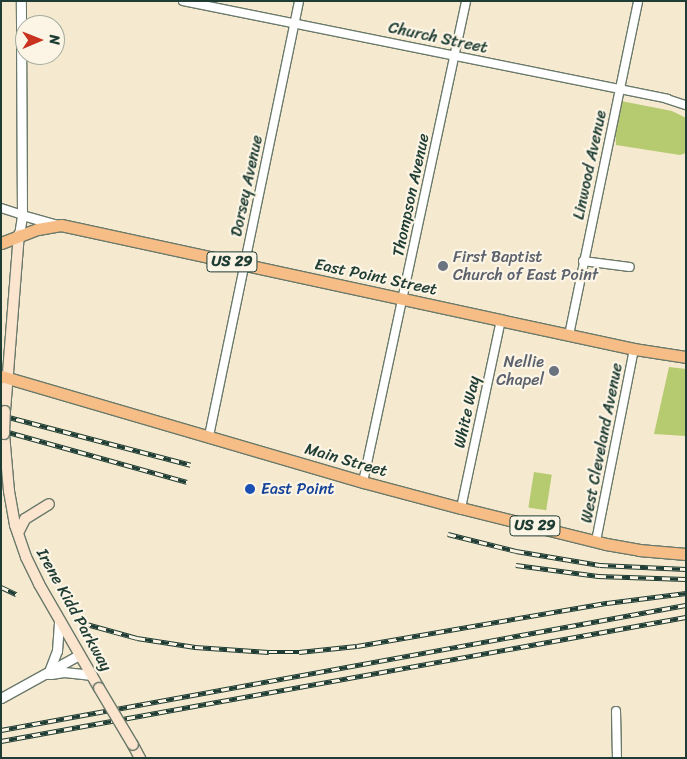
<!DOCTYPE html>
<style>
body{margin:0}
#map{position:relative;width:687px;height:759px;overflow:hidden;background:#f5e9cf;font-family:Sriracha,sans-serif}
div>[style]{position:absolute}
[style*='--x']{left:calc(var(--x)*1px);top:calc(var(--y)*1px);width:calc(var(--w)*1px);rotate:calc(var(--a)*1deg)}
.green>*{inset:0;background:#b6cb6f;transform-origin:0 0}
.roads{filter:drop-shadow(1px 0 #6a796a) drop-shadow(-1px 0 #6a796a) drop-shadow(0 1px #6a796a) drop-shadow(0 -1px #6a796a)}
.minor>*{height:8px;margin:-4px;padding:0 4px;transform-origin:4px;border-radius:4px;background:#fff}
.tertiary>*{height:9px;margin:-4.5px;padding:0 4.5px;transform-origin:4.5px;border-radius:4.5px;background:#fff}
.secondary>*{height:10px;margin:-5px;padding:0 5px;transform-origin:5px;border-radius:5px;background:#fbe5cf}
.primary>*{height:11px;margin:-5.5px;padding:0 5.5px;transform-origin:5.5px;border-radius:5.5px;background:#f6be86}
.rail>*{height:4.5px;margin-top:-2.25px;transform-origin:0;background:repeating-linear-gradient(90deg,#fcf5e5 0 8px,#1f3d34 0 16px);box-sizing:border-box;border-block:1px solid #1f3d34}
.bridges{filter:drop-shadow(1px 0 #6a796a) drop-shadow(-1px 0 #6a796a) drop-shadow(0 1px #6a796a) drop-shadow(0 -1px #6a796a)}
.secondary-bridge>*{height:10px;margin:-5px;padding:0 5px;transform-origin:5px;border-radius:5px;background:#fbe5cf}
.dots>*{width:14px;height:14px;translate:-50% -50%;box-sizing:border-box;border:2px solid #fcf5e5;border-radius:50%}
span{translate:-50% -50%;white-space:nowrap;text-align:center;line-height:1.15;-webkit-text-stroke:4.5px #fcf5e5;paint-order:stroke}
.shield-label span{padding:1px 4px;background:#fcf5e5;border:1px solid;border-radius:4px;-webkit-text-stroke-width:0}
.shield-label{font-size:15px;color:#1f3d34;font-weight:700}
.street-label{font-size:16px;color:#1f3d34}
.worship-label{font-size:16px;color:#5b616d}
.left{translate:0 -50%;text-align:left}
.right{translate:-100% -50%;text-align:right}
.transit-label{font-size:16px;color:#164399}
.frame{position:absolute;inset:0;border:2px solid #1f3d34;pointer-events:none}
.north{position:absolute;left:15px;top:15px;width:50px;height:50px;box-sizing:border-box;background:#fcf5e5;border:1px solid #a4ab9e;border-radius:50%;rotate:89deg;font-size:14px;font-weight:700;line-height:20px;text-align:center;color:#1f3d34}
.north::after{content:'';display:block;margin:auto;width:18px;height:22px;background:#c8321e;clip-path:polygon(50% 0,100% 100%,50% 72%,0 100%)}
</style>
<div id="map">
<div class="green">
<i style="clip-path:polygon(621px 101px,672px 111px,686px 118px,686px 153px,680px 155px,616px 145px,615px 127px)"></i>
<i style="clip-path:polygon(669px 367px,686px 369px,686px 436px,654px 434px)"></i>
<i style="left:534px;top:472px;width:18px;height:36px;rotate:9deg"></i>
</div>
<div class="roads">
<div class="minor">
<i style="--x:183;--y:1;--w:494;--a:11.4"></i>
<i style="--x:667;--y:99;--w:20;--a:18"></i>
<i style="--x:1;--y:208;--w:22;--a:18"></i>
<i style="--x:583;--y:261;--w:47;--a:7.3"></i>
<i style="--x:569;--y:335;--w:341;--a:-78.3"></i>
<i style="--x:209;--y:436;--w:444;--a:-78.3"></i>
<i style="--x:363;--y:482;--w:492;--a:-77.9"></i>
<i style="--x:461;--y:508;--w:192;--a:-78"></i>
<i style="--x:596;--y:541;--w:196;--a:-78.8"></i>
<i style="--x:616;--y:711;--w:47;--a:88.8"></i>
</div>
<div class="tertiary">
<i style="--x:22;--y:215;--w:37;--a:16"></i>
<i style="--x:19;--y:235;--w:20;--a:-81"></i>
<i style="--x:22;--y:215;--w:214;--a:-90.3"></i>
<i style="--x:48;--y:674;--w:25;--a:-69"></i>
<i style="--x:57;--y:651;--w:31;--a:-86"></i>
<i style="--x:51;--y:674;--w:13;--a:-9"></i>
<i style="--x:64;--y:672;--w:28;--a:6"></i>
<i style="--x:1;--y:698;--w:89;--a:-28.9"></i>
</div>
<div class="secondary">
<i style="--x:5;--y:411;--w:177;--a:-85.5"></i>
<i style="--x:4;--y:434;--w:57;--a:85"></i>
<i style="--x:9;--y:491;--w:35;--a:80"></i>
<i style="--x:15;--y:525;--w:34;--a:71"></i>
<i style="--x:26;--y:557;--w:30;--a:64"></i>
<i style="--x:39;--y:584;--w:120;--a:60"></i>
<i style="--x:18;--y:533;--w:16;--a:-63"></i>
<i style="--x:25;--y:519;--w:28;--a:-32"></i>
<i style="--x:133;--y:745;--w:15;--a:62"></i>
</div>
<div class="primary">
<i style="--x:1;--y:243;--w:40;--a:-21"></i>
<i style="--x:38;--y:229;--w:23;--a:-10"></i>
<i style="--x:61;--y:225;--w:586;--a:12.21"></i>
<i style="--x:634;--y:349;--w:53;--a:8.7"></i>
<i style="--x:1;--y:376;--w:377;--a:16.3"></i>
<i style="--x:363;--y:482;--w:101;--a:14.9"></i>
<i style="--x:461;--y:508;--w:149;--a:13.9"></i>
<i style="--x:606;--y:544;--w:34;--a:10"></i>
<i style="--x:639;--y:550;--w:47;--a:4.9"></i>
</div>
</div>
<div class="rail">
<i style="--x:1;--y:415;--w:196;--a:14.7"></i>
<i style="--x:1;--y:430;--w:193;--a:15.6"></i>
<i style="--x:448;--y:534;--w:70;--a:14"></i>
<i style="--x:516;--y:551;--w:85;--a:9.5"></i>
<i style="--x:600;--y:565;--w:86;--a:2.7"></i>
<i style="--x:516;--y:565;--w:83;--a:7.6"></i>
<i style="--x:598;--y:576;--w:88;--a:2"></i>
<i style="--x:1;--y:587;--w:17;--a:25"></i>
<i style="--x:83;--y:623;--w:56;--a:15.5"></i>
<i style="--x:137;--y:638;--w:59;--a:8.8"></i>
<i style="--x:195;--y:647;--w:74;--a:3.9"></i>
<i style="--x:269;--y:652;--w:30;--a:0"></i>
<i style="--x:299;--y:652;--w:58;--a:-5.9"></i>
<i style="--x:357;--y:646;--w:254;--a:-9.8"></i>
<i style="--x:607;--y:603;--w:80;--a:-7.2"></i>
<i style="--x:1;--y:730;--w:696;--a:-10.34"></i>
<i style="--x:1;--y:741;--w:696;--a:-10.26"></i>
</div>
<div class="bridges">
<div class="secondary-bridge">
<i style="--x:4;--y:434;--w:23;--a:-88"></i>
<i style="--x:99;--y:688;--w:66;--a:59.2"></i>
</div>
</div>
<div class="dots">
<i style="left:443px;top:266px;background:#6b7280"></i>
<i style="left:554px;top:371px;background:#6b7280"></i>
<i style="left:250px;top:489px;background:#1a4fb4"></i>
</div>
<div class="shield-label">
<span style="left:232px;top:262px">US 29</span>
<span style="left:535px;top:526px">US 29</span>
</div>
<div class="street-label">
<span style="left:438px;top:38px;rotate:12deg">Church Street</span>
<span style="left:590px;top:165px;rotate:-78deg">Linwood Avenue</span>
<span style="left:247px;top:186px;rotate:-78deg">Dorsey Avenue</span>
<span style="left:411px;top:195px;rotate:-78deg">Thompson Avenue</span>
<span style="left:376px;top:277px;rotate:12deg">East Point Street</span>
<span style="left:467px;top:412px;rotate:-78deg">White Way</span>
<span style="left:602px;top:443px;rotate:-79deg">West Cleveland Avenue</span>
<span style="left:346px;top:460px;rotate:16deg">Main Street</span>
<span style="left:74px;top:610px;rotate:61deg">Irene Kidd Parkway</span>
</div>
<div class="worship-label">
<span class="left" style="left:453px;top:266px">First Baptist<br>Church of East Point</span>
<span class="right" style="left:544px;top:371px">Nellie<br>Chapel</span>
</div>
<div class="transit-label">
<span class="left" style="left:261px;top:489px">East Point</span>
</div>
<div class="frame"></div>
<div class="north">N</div>
</div>
